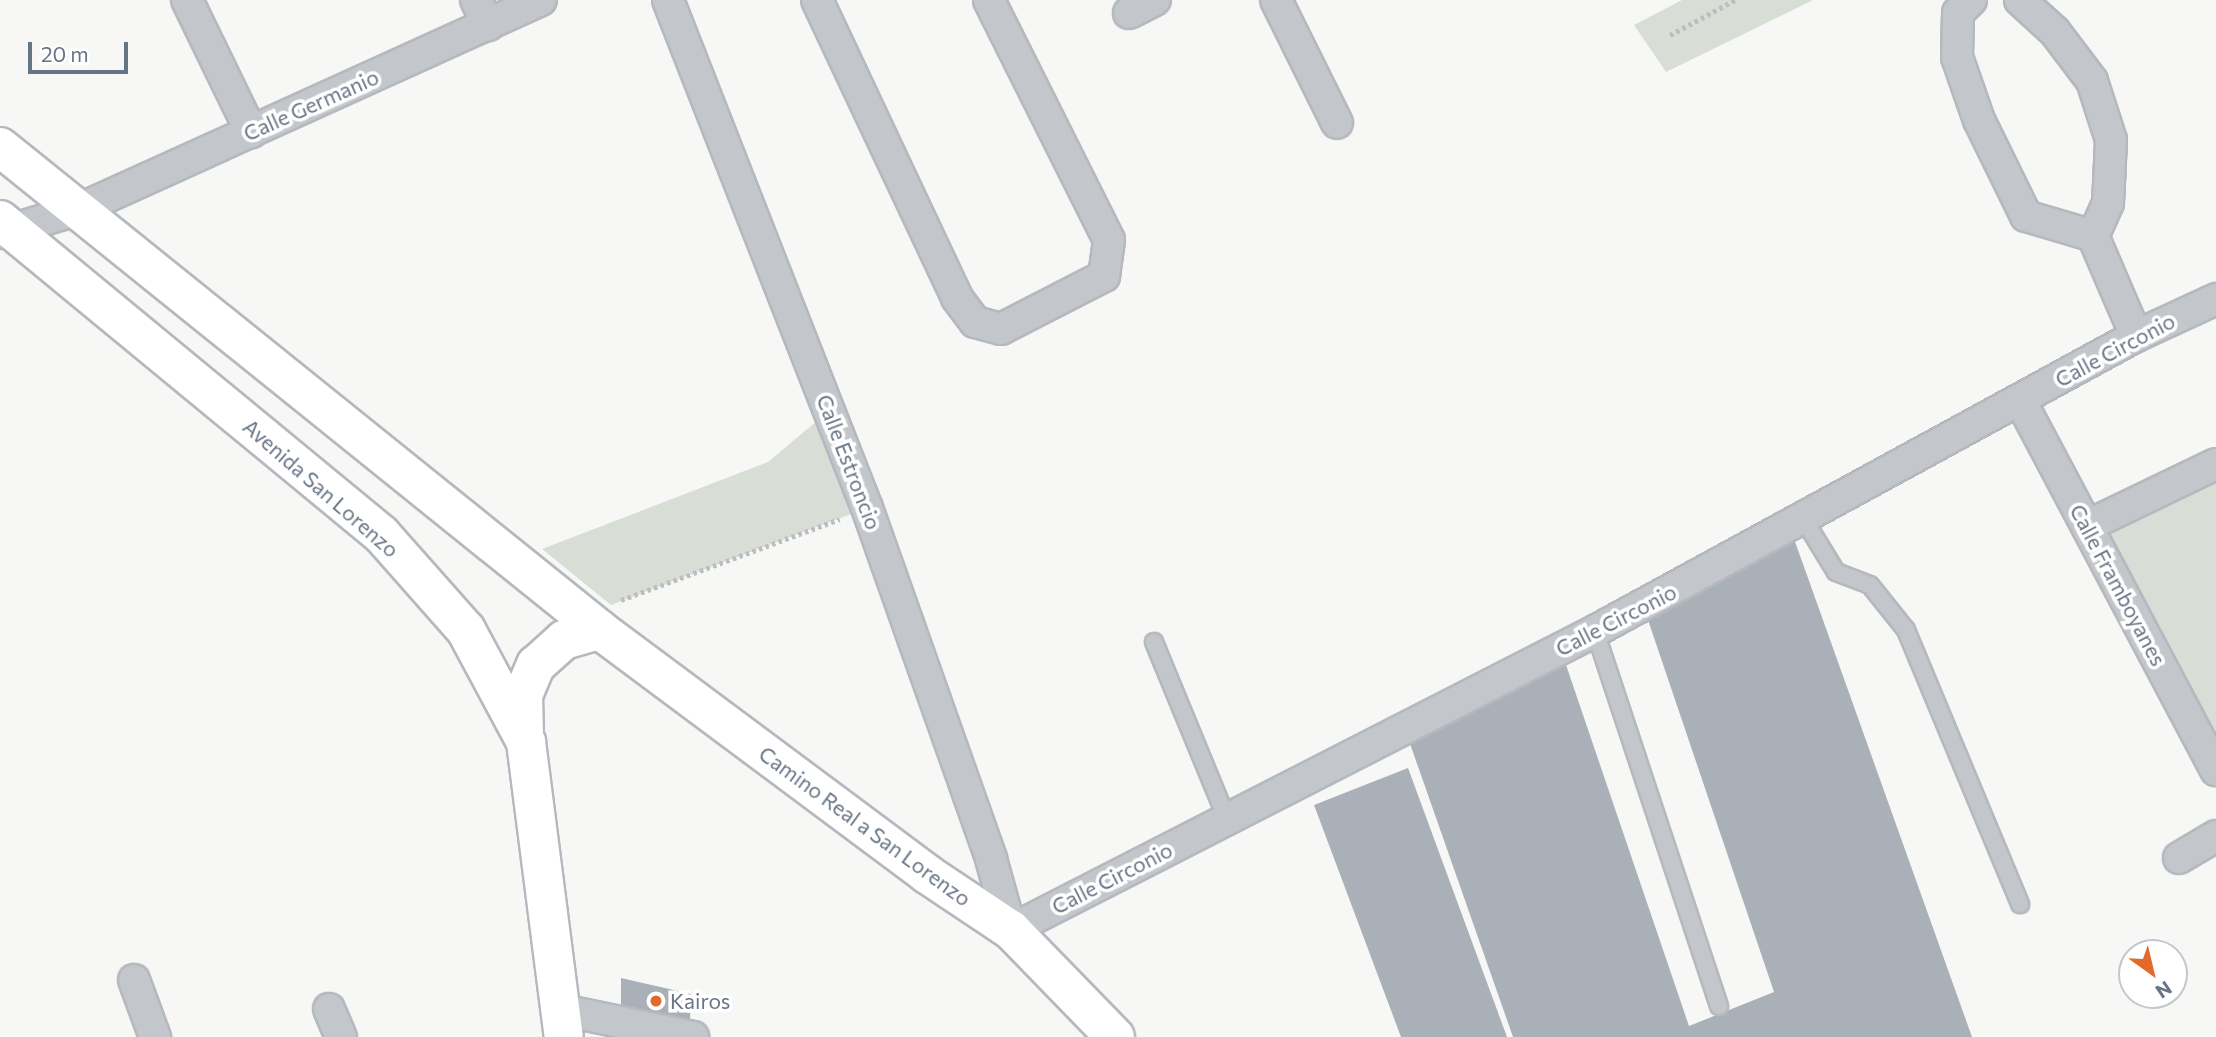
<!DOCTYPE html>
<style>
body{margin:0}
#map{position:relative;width:2216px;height:1037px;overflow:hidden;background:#f7f7f5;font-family:Commissioner,sans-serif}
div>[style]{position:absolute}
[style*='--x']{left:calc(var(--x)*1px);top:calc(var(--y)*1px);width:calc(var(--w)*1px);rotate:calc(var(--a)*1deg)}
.green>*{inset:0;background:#d8ded6}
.building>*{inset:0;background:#aab0b7}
.path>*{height:4.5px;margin-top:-2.25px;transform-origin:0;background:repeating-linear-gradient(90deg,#bbbdc0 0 3.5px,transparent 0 7px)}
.roads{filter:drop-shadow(2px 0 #b5b9bf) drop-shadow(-2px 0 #b5b9bf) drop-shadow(0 2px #b5b9bf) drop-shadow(0 -2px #b5b9bf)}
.lane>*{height:16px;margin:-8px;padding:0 8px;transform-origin:8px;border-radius:8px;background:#c3c6ca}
.street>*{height:30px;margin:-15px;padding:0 15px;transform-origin:15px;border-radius:15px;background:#c3c6ca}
.secondary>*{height:38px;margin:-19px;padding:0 19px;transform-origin:19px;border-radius:19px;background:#fff}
.dots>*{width:19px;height:19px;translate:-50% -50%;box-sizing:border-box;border:4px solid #fff;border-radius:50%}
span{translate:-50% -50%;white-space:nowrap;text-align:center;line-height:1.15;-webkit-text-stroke:7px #fff;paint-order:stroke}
.street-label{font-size:21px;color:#677485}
.poi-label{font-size:21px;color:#677485}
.left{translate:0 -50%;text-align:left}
.north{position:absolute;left:2118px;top:939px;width:70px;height:70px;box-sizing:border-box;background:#fff;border:2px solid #c2c7ce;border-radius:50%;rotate:146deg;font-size:19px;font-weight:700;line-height:28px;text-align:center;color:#677485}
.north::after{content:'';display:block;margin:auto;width:24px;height:32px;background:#e2692a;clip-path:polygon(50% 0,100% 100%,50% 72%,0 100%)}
.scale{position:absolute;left:28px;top:42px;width:100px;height:32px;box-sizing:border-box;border:4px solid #677485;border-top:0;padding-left:9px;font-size:21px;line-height:24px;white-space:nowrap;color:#677485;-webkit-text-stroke:5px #fff;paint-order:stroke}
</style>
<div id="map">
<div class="green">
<i style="clip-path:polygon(1682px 0,1813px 0,1666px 72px,1634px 25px)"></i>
<i style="clip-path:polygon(830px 410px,867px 508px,611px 605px,542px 549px,768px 462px)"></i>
<i style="clip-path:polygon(2216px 476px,2216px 770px,2087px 526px)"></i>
</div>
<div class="building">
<i style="clip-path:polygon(1793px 536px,1972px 1037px,1513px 1037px,1408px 738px,1564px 659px,1689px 1026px,1774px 992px,1647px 617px)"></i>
<i style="clip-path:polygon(1408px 768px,1507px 1037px,1401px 1037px,1314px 805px)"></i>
<i style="clip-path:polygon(621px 978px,691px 994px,690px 1020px,621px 1008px)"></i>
</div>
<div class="path">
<i style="--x:1670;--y:35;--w:74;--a:-28.3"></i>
<i style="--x:621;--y:600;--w:233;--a:-20.3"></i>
</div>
<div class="roads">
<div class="lane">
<i style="--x:1803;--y:518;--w:63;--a:58.6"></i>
<i style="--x:1836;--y:572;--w:36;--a:21"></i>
<i style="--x:1870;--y:585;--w:58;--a:51.3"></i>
<i style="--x:1906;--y:630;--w:297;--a:67.4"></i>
<i style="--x:1595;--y:631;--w:395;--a:71.7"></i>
<i style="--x:1154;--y:642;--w:191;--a:67.6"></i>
</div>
<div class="street">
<i style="--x:187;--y:0;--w:147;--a:64.1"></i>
<i style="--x:476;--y:0;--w:28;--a:64"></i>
<i style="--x:668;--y:0;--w:546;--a:68.61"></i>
<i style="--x:867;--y:508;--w:372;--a:70.5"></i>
<i style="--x:991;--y:859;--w:74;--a:74.3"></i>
<i style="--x:1011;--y:930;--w:656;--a:-27.11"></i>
<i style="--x:1595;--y:631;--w:616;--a:-28.6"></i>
<i style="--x:2136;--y:336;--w:88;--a:-24.8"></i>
<i style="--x:817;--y:0;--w:329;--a:64.8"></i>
<i style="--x:957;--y:298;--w:30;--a:53"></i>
<i style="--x:975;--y:322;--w:27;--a:15"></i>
<i style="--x:1001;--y:329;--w:116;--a:-27.2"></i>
<i style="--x:1104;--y:276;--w:36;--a:-82"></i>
<i style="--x:1109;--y:240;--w:268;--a:-116.6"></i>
<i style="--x:1276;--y:0;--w:137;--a:63.6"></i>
<i style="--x:1971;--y:0;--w:18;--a:135"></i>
<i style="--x:1958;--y:13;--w:44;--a:91.3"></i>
<i style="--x:1957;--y:57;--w:67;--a:70.8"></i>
<i style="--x:1979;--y:120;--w:107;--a:63.9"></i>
<i style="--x:2026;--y:216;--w:70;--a:16.6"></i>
<i style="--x:2020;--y:0;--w:47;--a:42.4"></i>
<i style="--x:2055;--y:32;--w:61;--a:52.9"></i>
<i style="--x:2092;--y:81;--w:62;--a:72.1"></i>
<i style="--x:2111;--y:140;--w:63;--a:92.7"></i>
<i style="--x:2108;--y:203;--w:36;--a:114"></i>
<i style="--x:2093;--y:236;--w:109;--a:66.7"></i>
<i style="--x:1129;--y:13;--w:29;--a:-27"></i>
<i style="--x:0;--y:233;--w:84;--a:-16.7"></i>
<i style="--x:80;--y:209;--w:506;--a:-24.39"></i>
<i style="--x:2020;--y:400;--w:419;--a:62.1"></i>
<i style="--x:2087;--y:526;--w:143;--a:-25.7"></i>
<i style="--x:2179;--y:858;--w:43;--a:-30.7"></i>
<i style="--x:134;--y:980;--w:61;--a:69.8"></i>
<i style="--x:329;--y:1009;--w:30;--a:67"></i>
<i style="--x:562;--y:1010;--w:134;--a:11.6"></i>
</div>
<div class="secondary">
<i style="--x:0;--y:147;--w:770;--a:38.83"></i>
<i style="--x:600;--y:630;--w:408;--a:36.7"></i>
<i style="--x:927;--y:874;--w:101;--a:33.7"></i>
<i style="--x:1011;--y:930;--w:149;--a:45.8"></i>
<i style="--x:0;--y:220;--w:494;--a:39.5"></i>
<i style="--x:381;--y:534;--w:128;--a:48.5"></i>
<i style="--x:466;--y:630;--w:127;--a:61.8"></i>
<i style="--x:526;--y:742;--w:297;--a:82.7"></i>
<i style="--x:524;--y:736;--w:41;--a:-91.4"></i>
<i style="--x:523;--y:695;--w:33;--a:-67"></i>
<i style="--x:536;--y:665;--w:38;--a:-42"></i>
<i style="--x:564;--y:640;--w:37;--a:-16"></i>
</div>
</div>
<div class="dots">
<i style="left:656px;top:1001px;background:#e2692a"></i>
</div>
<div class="street-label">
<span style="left:311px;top:105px;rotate:-24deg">Calle Germanio</span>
<span style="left:2115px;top:350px;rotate:-28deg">Calle Circonio</span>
<span style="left:849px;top:462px;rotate:69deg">Calle Estroncio</span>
<span style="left:321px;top:488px;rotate:41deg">Avenida San Lorenzo</span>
<span style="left:2118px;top:585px;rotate:62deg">Calle Framboyanes</span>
<span style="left:1616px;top:620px;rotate:-27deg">Calle Circonio</span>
<span style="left:865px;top:826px;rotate:36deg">Camino Real a San Lorenzo</span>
<span style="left:1112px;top:878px;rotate:-27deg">Calle Circonio</span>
</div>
<div class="poi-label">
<span class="left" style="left:670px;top:1001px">Kairos</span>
</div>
<div class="north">N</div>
<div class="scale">20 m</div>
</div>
